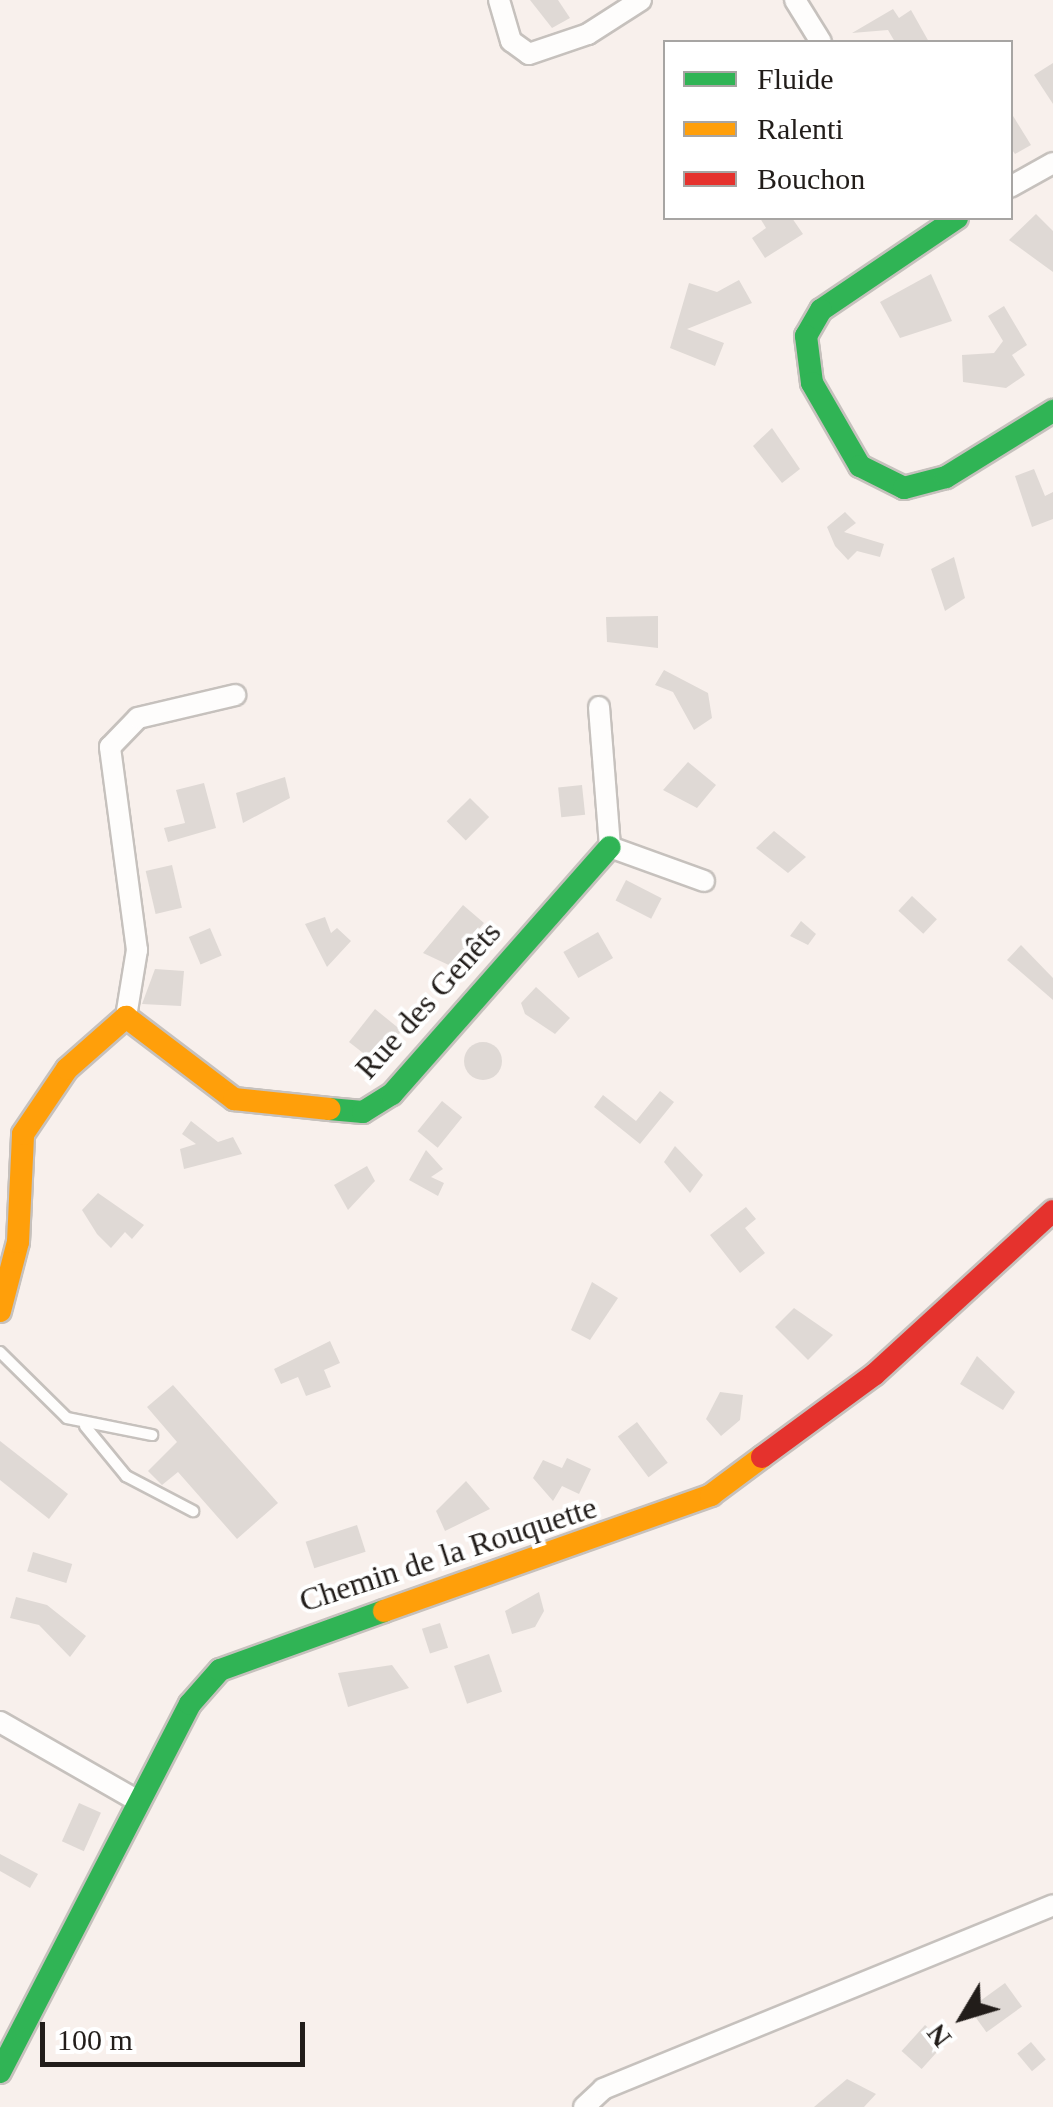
<!DOCTYPE html>
<meta charset="utf-8">
<style>
body{margin:0}
#map{position:relative;width:1053px;height:2107px;overflow:hidden;background:#f8f0ec;font-family:Georgia,serif}
div>[style]{position:absolute}
[style*='--x']{left:calc(var(--x)*1px);top:calc(var(--y)*1px);width:calc(var(--w)*1px);rotate:calc(var(--a)*1deg)}
.building>*{inset:0;background:#dfd9d5;transform-origin:0 0}
.round{border-radius:50%}
.roads{filter:drop-shadow(2px 0 #c6c1bd) drop-shadow(-2px 0 #c6c1bd) drop-shadow(0 2px #c6c1bd) drop-shadow(0 -2px #c6c1bd)}
.lane>*{height:10px;margin:-5px;padding:0 5px;transform-origin:5px;border-radius:5px;background:#fefdfc}
.street>*{height:20px;margin:-10px;padding:0 10px;transform-origin:10px;border-radius:10px;background:#fefdfc}
.fast>*{height:22px;margin:-11px;padding:0 11px;transform-origin:11px;border-radius:11px;background:#30b455}
.slow>*{height:22px;margin:-11px;padding:0 11px;transform-origin:11px;border-radius:11px;background:#ff9f0a}
.jam>*{height:22px;margin:-11px;padding:0 11px;transform-origin:11px;border-radius:11px;background:#e5322d}
span{translate:-50% -50%;white-space:nowrap;text-align:center;line-height:1.15;-webkit-text-stroke:8px #fff;paint-order:stroke}
.street-label{font-size:32px;color:#221d1a}
.legend{position:absolute;left:663px;top:40px;width:350px;height:180px;box-sizing:border-box;background:#fff;border:2px solid #a7a5a3;margin:0;padding:12px 18px;list-style:none;font-size:30px;color:#221d1a}
.legend li{display:flex;align-items:center;gap:20px;height:50px}
.legend b{width:50px;border:2px solid #a7a5a3}
.north{position:absolute;left:913px;top:1967px;width:100px;height:100px;-webkit-text-stroke:8px #fff;paint-order:stroke;rotate:232deg;font-size:28px;font-weight:700;line-height:40px;text-align:center;color:#221d1a}
.north::after{content:'';display:block;margin:auto;width:35px;height:45px;background:#221d1a;clip-path:polygon(50% 0,100% 100%,50% 72%,0 100%)}
.scale{position:absolute;left:40px;top:2022px;width:265px;height:45px;box-sizing:border-box;border:5px solid #221d1a;border-top:0;padding-left:12px;font-size:30px;line-height:35px;white-space:nowrap;color:#221d1a;-webkit-text-stroke:8px #fff;paint-order:stroke}
</style>
<div id="map">
<div class="building">
<i style="clip-path:polygon(530px 0,558px 0,570px 18px,552px 28px)"></i>
<i style="clip-path:polygon(893px 9px,899px 18px,911px 10px,929px 42px,895px 42px,888px 30px,852px 33px)"></i>
<i style="clip-path:polygon(1053px 63px,1053px 104px,1034px 75px)"></i>
<i style="clip-path:polygon(1010px 111px,1031px 145px,1015px 154px,1010px 147px)"></i>
<i style="clip-path:polygon(1036px 214px,1053px 231px,1053px 272px,1009px 240px)"></i>
<i style="clip-path:polygon(760px 218px,792px 218px,803px 234px,765px 258px,752px 238px,766px 228px)"></i>
<i style="clip-path:polygon(931px 274px,952px 321px,900px 338px,880px 302px)"></i>
<i style="clip-path:polygon(739px 280px,752px 303px,687px 329px,724px 343px,715px 366px,670px 348px,689px 283px,717px 292px)"></i>
<i style="clip-path:polygon(1004px 306px,1027px 345px,1012px 355px,1025px 375px,1006px 388px,963px 382px,962px 355px,994px 353px,1003px 341px,988px 316px)"></i>
<i style="clip-path:polygon(772px 428px,800px 469px,782px 483px,753px 446px)"></i>
<i style="clip-path:polygon(1034px 469px,1045px 496px,1053px 492px,1053px 519px,1032px 527px,1015px 476px)"></i>
<i style="clip-path:polygon(845px 512px,856px 523px,844px 532px,884px 544px,880px 557px,857px 551px,848px 560px,835px 546px,827px 527px)"></i>
<i style="clip-path:polygon(954px 557px,965px 598px,945px 611px,931px 569px)"></i>
<i style="clip-path:polygon(658px 616px,658px 648px,607px 642px,606px 617px)"></i>
<i style="clip-path:polygon(664px 670px,708px 693px,712px 718px,694px 730px,673px 692px,655px 685px)"></i>
<i style="clip-path:polygon(688px 762px,716px 785px,697px 808px,663px 790px)"></i>
<i style="clip-path:polygon(285px 777px,290px 798px,243px 823px,236px 793px)"></i>
<i style="clip-path:polygon(204px 783px,216px 828px,168px 842px,164px 828px,185px 823px,176px 790px)"></i>
<i style="left:582px;top:785px;width:30px;height:24px;rotate:84deg"></i>
<i style="left:470px;top:798px;width:27px;height:33px;rotate:45deg"></i>
<i style="clip-path:polygon(774px 831px,806px 857px,788px 873px,756px 848px)"></i>
<i style="left:172px;top:865px;width:44px;height:27px;rotate:77deg"></i>
<i style="left:626px;top:880px;width:40px;height:23px;rotate:27deg"></i>
<i style="left:912px;top:896px;width:34px;height:20px;rotate:43deg"></i>
<i style="clip-path:polygon(463px 905px,484px 923px,468px 942px,484px 955px,468px 974px,423px 953px)"></i>
<i style="clip-path:polygon(325px 917px,331px 933px,337px 928px,351px 941px,327px 967px,305px 924px)"></i>
<i style="clip-path:polygon(801px 921px,816px 934px,808px 945px,790px 936px)"></i>
<i style="left:210px;top:928px;width:30px;height:23px;rotate:67deg"></i>
<i style="left:598px;top:932px;width:30px;height:40px;rotate:60deg"></i>
<i style="clip-path:polygon(1021px 945px,1053px 978px,1053px 1000px,1007px 960px)"></i>
<i style="clip-path:polygon(155px 969px,184px 971px,181px 1006px,142px 1004px)"></i>
<i style="clip-path:polygon(536px 987px,570px 1018px,555px 1034px,525px 1014px,521px 1003px)"></i>
<i style="clip-path:polygon(375px 1009px,402px 1031px,372px 1060px,349px 1042px)"></i>
<i class="round" style="left:464px;top:1042px;width:38px;height:38px"></i>
<i style="clip-path:polygon(660px 1091px,674px 1102px,640px 1144px,594px 1107px,603px 1095px,636px 1121px)"></i>
<i style="left:442px;top:1101px;width:26px;height:39px;rotate:39deg"></i>
<i style="clip-path:polygon(191px 1121px,218px 1142px,233px 1137px,242px 1154px,184px 1169px,180px 1149px,196px 1144px,182px 1134px)"></i>
<i style="clip-path:polygon(675px 1146px,703px 1175px,690px 1193px,664px 1162px)"></i>
<i style="clip-path:polygon(426px 1150px,443px 1169px,431px 1177px,444px 1183px,438px 1196px,409px 1180px)"></i>
<i style="clip-path:polygon(367px 1166px,375px 1181px,348px 1210px,334px 1185px)"></i>
<i style="clip-path:polygon(98px 1193px,144px 1225px,132px 1239px,125px 1232px,111px 1248px,97px 1234px,82px 1210px)"></i>
<i style="clip-path:polygon(746px 1207px,756px 1219px,745px 1228px,765px 1253px,740px 1273px,710px 1235px)"></i>
<i style="clip-path:polygon(592px 1282px,618px 1298px,590px 1340px,571px 1330px)"></i>
<i style="clip-path:polygon(794px 1308px,833px 1335px,808px 1360px,775px 1327px)"></i>
<i style="clip-path:polygon(330px 1341px,340px 1363px,324px 1370px,331px 1387px,306px 1396px,298px 1377px,281px 1384px,274px 1369px)"></i>
<i style="clip-path:polygon(977px 1356px,1015px 1392px,1003px 1410px,960px 1384px)"></i>
<i style="clip-path:polygon(173px 1385px,278px 1503px,237px 1539px,178px 1472px,162px 1485px,148px 1471px,177px 1442px,147px 1407px)"></i>
<i style="clip-path:polygon(720px 1392px,743px 1395px,740px 1420px,721px 1436px,706px 1419px)"></i>
<i style="left:637px;top:1422px;width:51px;height:24px;rotate:53deg"></i>
<i style="clip-path:polygon(0 1441px,68px 1494px,49px 1519px,0 1480px)"></i>
<i style="clip-path:polygon(567px 1458px,591px 1469px,579px 1494px,562px 1486px,553px 1501px,533px 1478px,543px 1460px,562px 1468px)"></i>
<i style="clip-path:polygon(466px 1481px,490px 1509px,445px 1531px,436px 1511px)"></i>
<i style="left:357px;top:1525px;width:28px;height:54px;rotate:72deg"></i>
<i style="left:33px;top:1552px;width:41px;height:20px;rotate:17deg"></i>
<i style="clip-path:polygon(539px 1592px,544px 1611px,535px 1627px,512px 1634px,505px 1611px)"></i>
<i style="clip-path:polygon(16px 1597px,47px 1605px,86px 1636px,70px 1657px,39px 1625px,10px 1618px)"></i>
<i style="left:440px;top:1623px;width:26px;height:19px;rotate:72deg"></i>
<i style="left:489px;top:1654px;width:40px;height:37px;rotate:71deg"></i>
<i style="clip-path:polygon(392px 1665px,409px 1688px,348px 1707px,338px 1673px)"></i>
<i style="left:79px;top:1803px;width:24px;height:42px;rotate:24deg"></i>
<i style="clip-path:polygon(0 1854px,38px 1874px,30px 1888px,0 1871px)"></i>
<i style="left:1005px;top:1983px;width:29px;height:44px;rotate:54deg"></i>
<i style="left:925px;top:2025px;width:27px;height:35px;rotate:42deg"></i>
<i style="left:1031px;top:2042px;width:23px;height:18px;rotate:50deg"></i>
<i style="clip-path:polygon(847px 2079px,876px 2094px,864px 2107px,814px 2107px)"></i>
</div>
<div class="roads">
<div class="lane">
<i style="--x:0;--y:1352;--w:94;--a:44.6"></i>
<i style="--x:67;--y:1418;--w:87;--a:11.3"></i>
<i style="--x:85;--y:1426;--w:65;--a:50.6"></i>
<i style="--x:126;--y:1476;--w:76;--a:27.6"></i>
</div>
<div class="street">
<i style="--x:499;--y:0;--w:43;--a:73.7"></i>
<i style="--x:511;--y:41;--w:22;--a:36"></i>
<i style="--x:529;--y:54;--w:62;--a:-18.7"></i>
<i style="--x:588;--y:34;--w:63;--a:-32.7"></i>
<i style="--x:795;--y:0;--w:49;--a:58.2"></i>
<i style="--x:1010;--y:187;--w:49;--a:-29.2"></i>
<i style="--x:599;--y:707;--w:140;--a:85.5"></i>
<i style="--x:610;--y:847;--w:100;--a:19.9"></i>
<i style="--x:126;--y:1017;--w:68;--a:-80.7"></i>
<i style="--x:137;--y:950;--w:205;--a:-97.6"></i>
<i style="--x:110;--y:747;--w:40;--a:-46"></i>
<i style="--x:138;--y:718;--w:100;--a:-13.3"></i>
<i style="--x:0;--y:1722;--w:159;--a:29.8"></i>
<i style="--x:584;--y:2107;--w:26;--a:-43"></i>
<i style="--x:603;--y:2089;--w:486;--a:-22.2"></i>
</div>
<div class="fast">
<i style="--x:957;--y:218;--w:164;--a:145.9"></i>
<i style="--x:821;--y:310;--w:30;--a:120"></i>
<i style="--x:806;--y:336;--w:47;--a:82.7"></i>
<i style="--x:812;--y:383;--w:96;--a:60"></i>
<i style="--x:860;--y:466;--w:49;--a:26.6"></i>
<i style="--x:904;--y:488;--w:43;--a:-14.7"></i>
<i style="--x:946;--y:477;--w:126;--a:-31.7"></i>
<i style="--x:329;--y:1109;--w:34;--a:5"></i>
<i style="--x:363;--y:1112;--w:34;--a:-32"></i>
<i style="--x:392;--y:1094;--w:329;--a:-48.6"></i>
<i style="--x:0;--y:2072;--w:414;--a:-62.7"></i>
<i style="--x:190;--y:1704;--w:45;--a:-48.6"></i>
<i style="--x:220;--y:1670;--w:174;--a:-19.8"></i>
</div>
<div class="slow">
<i style="--x:0;--y:1311;--w:71;--a:-75.4"></i>
<i style="--x:18;--y:1242;--w:108;--a:-87.3"></i>
<i style="--x:23;--y:1134;--w:78;--a:-55.9"></i>
<i style="--x:67;--y:1069;--w:79;--a:-41.4"></i>
<i style="--x:126;--y:1017;--w:136;--a:37.2"></i>
<i style="--x:234;--y:1099;--w:96;--a:6"></i>
<i style="--x:384;--y:1611;--w:347;--a:-19.5"></i>
<i style="--x:711;--y:1495;--w:64;--a:-36.7"></i>
</div>
<div class="jam">
<i style="--x:762;--y:1457;--w:140;--a:-36.3"></i>
<i style="--x:875;--y:1374;--w:241;--a:-42.5"></i>
</div>
</div>
<div class="street-label">
<span style="left:428px;top:1000px;rotate:-48deg">Rue des Genêts</span>
<span style="left:448px;top:1554px;rotate:-18deg">Chemin de la Rouquette</span>
</div>
<ul class="legend">
<li><b style="height:12px;background:#30b455"></b>Fluide</li>
<li><b style="height:12px;background:#ff9f0a"></b>Ralenti</li>
<li><b style="height:12px;background:#e5322d"></b>Bouchon</li>
</ul>
<div class="north">N</div>
<div class="scale">100 m</div>
</div>
